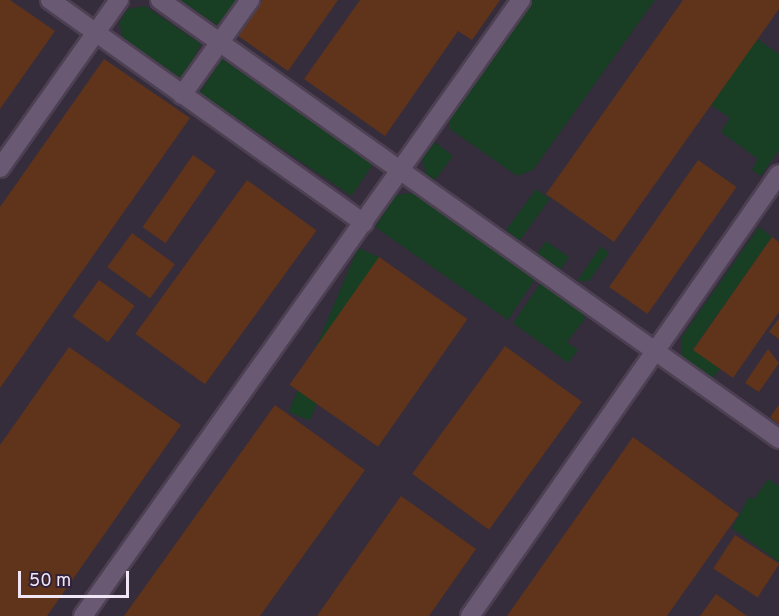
<!DOCTYPE html>
<style>
body{margin:0}
#map{position:relative;width:779px;height:616px;overflow:hidden;background:#31223a;font-family:Overpass,sans-serif}
div>[style]{position:absolute}
[style*='--x']{left:calc(var(--x)*1px);top:calc(var(--y)*1px);width:calc(var(--w)*1px);rotate:calc(var(--a)*1deg)}
.industrial>*{inset:0;background:#352c3c;transform-origin:0 0}
.green>*{inset:0;background:#183e24;transform-origin:0 0}
.building>*{inset:0;background:#5f341b;transform-origin:0 0}
.roads{filter:drop-shadow(2px 0 #4d4053) drop-shadow(-2px 0 #4d4053) drop-shadow(0 2px #4d4053) drop-shadow(0 -2px #4d4053)}
.minor>*{height:18px;margin:-9px;padding:0 9px;transform-origin:9px;border-radius:9px;background:#6a5973}
span{translate:-50% -50%;white-space:nowrap;text-align:center;line-height:1.15;-webkit-text-stroke:6px #31223a;paint-order:stroke}
.scale{position:absolute;left:18px;top:571px;width:111px;height:27px;box-sizing:border-box;border:3px solid #f0e6f6;border-top:0;padding-left:8px;font-size:18px;line-height:21px;white-space:nowrap;color:#f0e6f6;-webkit-text-stroke:4px #31223a;paint-order:stroke}
</style>
<div id="map">
<div class="industrial">
<i style="left:0;top:0;width:779px;height:616px"></i>
</div>
<div class="green">
<i style="clip-path:polygon(180px 0,238px 0,220px 27px)"></i>
<i style="clip-path:polygon(533px 0,655px 0,533px 170px,517px 176px,450px 129px,450px 116px)"></i>
<i style="clip-path:polygon(145px 6px,201px 44px,182px 79px,123px 38px,119px 23px,128px 9px)"></i>
<i style="clip-path:polygon(757px 39px,779px 54px,779px 150px,761px 176px,752px 170px,758px 159px,721px 132px,730px 118px,711px 105px)"></i>
<i style="left:222px;top:59px;width:184px;height:41px;rotate:34deg"></i>
<i style="clip-path:polygon(435px 142px,453px 156px,435px 180px,426px 174px,422px 159px)"></i>
<i style="left:536px;top:189px;width:17px;height:51px;rotate:36deg"></i>
<i style="clip-path:polygon(413px 193px,535px 279px,508px 320px,375px 227px,396px 195px)"></i>
<i style="clip-path:polygon(759px 227px,772px 237px,694px 348px,720px 369px,713px 378px,682px 356px,681px 338px)"></i>
<i style="left:546px;top:241px;width:28px;height:15px;rotate:35deg"></i>
<i style="clip-path:polygon(601px 246px,609px 253px,589px 281px,577px 281px)"></i>
<i style="left:358px;top:248px;width:23px;height:178px;rotate:23deg"></i>
<i style="clip-path:polygon(542px 281px,583px 312px,585px 319px,567px 342px,578px 350px,568px 363px,513px 323px)"></i>
<i style="clip-path:polygon(768px 479px,779px 486px,779px 562px,732px 528px,749px 497px,754px 499px)"></i>
</div>
<div class="building">
<i style="clip-path:polygon(0 0,10px 0,55px 31px,0 109px)"></i>
<i style="clip-path:polygon(262px 0,338px 0,288px 71px,237px 35px)"></i>
<i style="clip-path:polygon(360px 0,500px 0,472px 40px,458px 31px,385px 136px,304px 79px)"></i>
<i style="clip-path:polygon(683px 0,779px 0,779px 9px,614px 242px,546px 194px)"></i>
<i style="clip-path:polygon(104px 59px,190px 118px,0 388px,0 207px)"></i>
<i style="left:193px;top:155px;width:28px;height:88px;rotate:35deg"></i>
<i style="left:698px;top:160px;width:47px;height:155px;rotate:35deg"></i>
<i style="left:247px;top:180px;width:86px;height:190px;rotate:36deg"></i>
<i style="left:132px;top:233px;width:53px;height:42px;rotate:36deg"></i>
<i style="clip-path:polygon(772px 237px,779px 242px,779px 312px,733px 378px,693px 350px)"></i>
<i style="left:379px;top:257px;width:108px;height:156px;rotate:35deg"></i>
<i style="left:99px;top:280px;width:44px;height:45px;rotate:36deg"></i>
<i style="clip-path:polygon(779px 318px,779px 339px,769px 332px)"></i>
<i style="left:505px;top:346px;width:95px;height:158px;rotate:36deg"></i>
<i style="clip-path:polygon(69px 347px,181px 425px,47px 616px,0 616px,0 445px)"></i>
<i style="clip-path:polygon(768px 349px,779px 363px,759px 392px,745px 383px)"></i>
<i style="clip-path:polygon(275px 405px,365px 470px,260px 616px,124px 616px)"></i>
<i style="clip-path:polygon(779px 405px,779px 424px,770px 417px)"></i>
<i style="clip-path:polygon(633px 437px,739px 514px,667px 616px,507px 616px)"></i>
<i style="clip-path:polygon(401px 496px,476px 549px,429px 616px,317px 616px)"></i>
<i style="left:735px;top:535px;width:53px;height:40px;rotate:33deg"></i>
<i style="clip-path:polygon(716px 594px,747px 616px,700px 616px)"></i>
</div>
<div class="roads">
<div class="minor">
<i style="--x:50;--y:0;--w:385;--a:35.4"></i>
<i style="--x:160;--y:0;--w:759;--a:35.34"></i>
<i style="--x:182;--y:95;--w:117;--a:-54.4"></i>
<i style="--x:0;--y:168;--w:206;--a:-54.7"></i>
<i style="--x:83;--y:616;--w:756;--a:-54.59"></i>
<i style="--x:470;--y:616;--w:539;--a:-55.04"></i>
</div>
</div>
<div class="scale">50 m</div>
</div>
